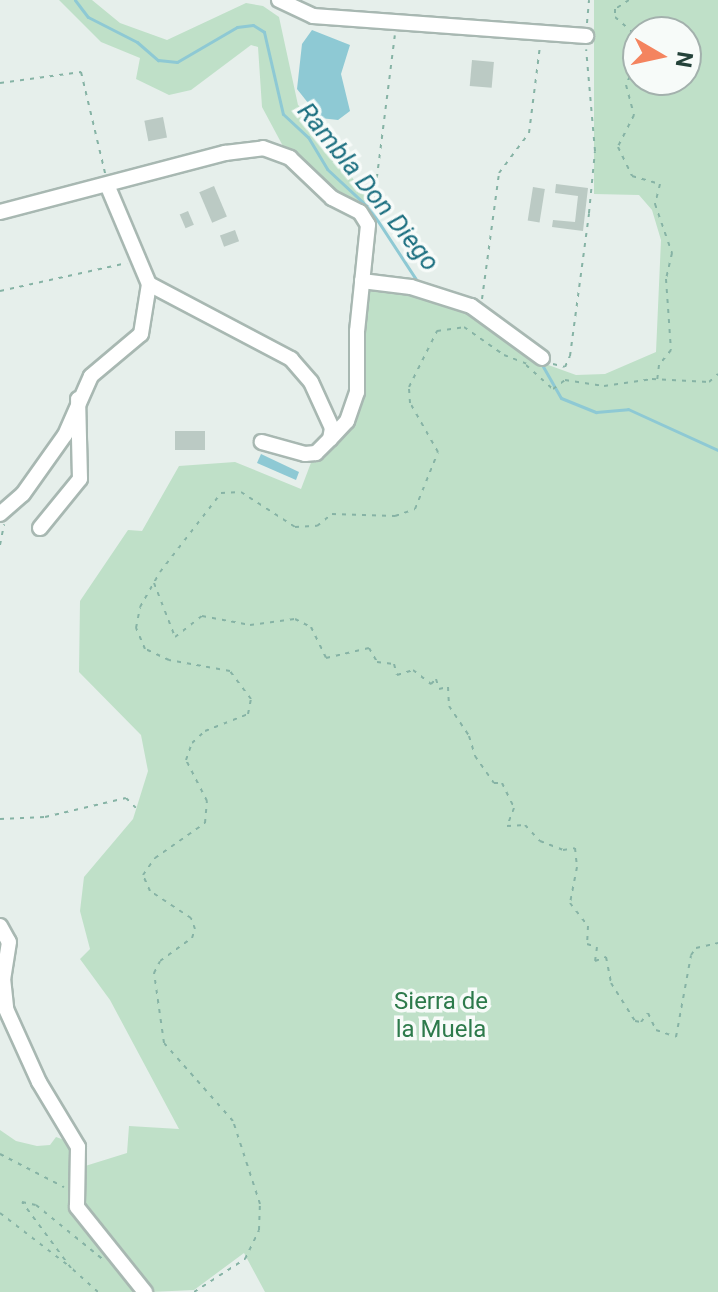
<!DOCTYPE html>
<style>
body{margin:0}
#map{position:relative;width:718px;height:1292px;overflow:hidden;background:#e6efeb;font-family:Roboto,sans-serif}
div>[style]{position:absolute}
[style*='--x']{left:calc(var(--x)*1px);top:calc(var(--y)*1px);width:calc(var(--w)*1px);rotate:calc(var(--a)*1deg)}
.green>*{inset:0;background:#bfe0c8}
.water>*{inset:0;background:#8ec9d4}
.stream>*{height:3px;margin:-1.5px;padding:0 1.5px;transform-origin:1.5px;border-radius:1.5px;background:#8ec9d4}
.building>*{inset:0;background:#bbcac4;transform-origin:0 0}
.path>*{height:2px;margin-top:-1px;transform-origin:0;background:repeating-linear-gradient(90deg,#86b3a5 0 4px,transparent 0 10px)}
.roads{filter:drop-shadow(2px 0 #a8b8b2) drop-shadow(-2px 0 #a8b8b2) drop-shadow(0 2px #a8b8b2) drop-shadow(0 -2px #a8b8b2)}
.minor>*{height:14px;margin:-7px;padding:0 7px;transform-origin:7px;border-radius:7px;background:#fff}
span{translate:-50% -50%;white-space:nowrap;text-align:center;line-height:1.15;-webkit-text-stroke:7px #f7fbf9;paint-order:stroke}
.park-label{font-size:24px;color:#2d7a4b}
.water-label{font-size:26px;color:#1c6f80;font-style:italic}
.north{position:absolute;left:622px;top:16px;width:80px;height:80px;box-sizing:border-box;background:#f7fbf9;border:2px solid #a3b1ad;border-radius:50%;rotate:99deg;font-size:22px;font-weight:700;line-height:32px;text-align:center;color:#24423a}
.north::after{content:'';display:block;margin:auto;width:28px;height:36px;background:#f4845f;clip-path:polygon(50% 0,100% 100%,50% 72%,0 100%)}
</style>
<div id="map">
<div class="green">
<i style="clip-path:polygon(59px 0,92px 0,120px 23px,167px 40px,246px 3px,263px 6px,279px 17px,298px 105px,331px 132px,353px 179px,369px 190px,363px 210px,347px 204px,284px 148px,262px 107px,258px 47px,251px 45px,191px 90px,169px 95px,136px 79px,140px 58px,101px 42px)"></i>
<i style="clip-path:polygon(evenodd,594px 0,718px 0,718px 1292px,265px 1292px,244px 1253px,194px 1290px,150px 1292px,106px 1242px,79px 1198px,82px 1167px,127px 1153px,129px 1126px,179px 1129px,110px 1000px,80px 959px,90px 949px,80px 911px,84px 877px,133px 819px,148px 771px,141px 735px,79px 672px,80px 601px,128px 530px,142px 531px,179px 466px,235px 462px,301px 489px,312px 460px,348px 423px,367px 292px,376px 288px,418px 295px,468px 312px,540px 362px,576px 375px,605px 374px,656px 352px,661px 240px,652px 210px,639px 195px,594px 194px,594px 0,638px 32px,686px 32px,686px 80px,638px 80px,638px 32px)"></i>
<i style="clip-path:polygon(0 1130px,16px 1141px,37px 1146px,50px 1145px,56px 1137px,70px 1142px,74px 1156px,69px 1200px,74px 1213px,135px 1292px,0 1292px)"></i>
</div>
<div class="water">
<i style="clip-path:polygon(312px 30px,350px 45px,341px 74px,350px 111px,338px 120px,320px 118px,297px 89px,302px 44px)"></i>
<i style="clip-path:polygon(261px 454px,299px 472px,296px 480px,257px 463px)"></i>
</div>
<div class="stream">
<i style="--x:75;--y:0;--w:21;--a:53"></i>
<i style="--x:88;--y:17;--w:55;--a:27"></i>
<i style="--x:137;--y:42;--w:28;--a:41"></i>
<i style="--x:158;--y:60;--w:19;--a:6"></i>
<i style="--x:177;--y:62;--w:69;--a:-30.3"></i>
<i style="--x:237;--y:27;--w:16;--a:-7"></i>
<i style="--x:253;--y:25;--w:13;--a:32"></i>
<i style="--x:264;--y:32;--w:84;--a:77"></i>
<i style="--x:283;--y:114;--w:34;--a:43"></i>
<i style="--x:308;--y:137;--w:37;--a:59"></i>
<i style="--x:327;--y:169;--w:59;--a:42.9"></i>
<i style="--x:370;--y:209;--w:90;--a:56.8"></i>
<i style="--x:541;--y:363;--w:40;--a:60.3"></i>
<i style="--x:561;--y:398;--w:38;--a:22"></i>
<i style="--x:596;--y:412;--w:32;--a:-5"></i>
<i style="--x:628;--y:409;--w:99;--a:24.5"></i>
</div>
<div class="building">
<i style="left:472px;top:60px;width:22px;height:26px;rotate:5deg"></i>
<i style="left:163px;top:117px;width:21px;height:19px;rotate:79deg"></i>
<i style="clip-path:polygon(556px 184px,588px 188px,583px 231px,552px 227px,553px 220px,575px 222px,578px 196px,555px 193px)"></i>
<i style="left:214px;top:186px;width:33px;height:16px;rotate:67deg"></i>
<i style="left:533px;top:187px;width:12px;height:34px;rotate:9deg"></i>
<i style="left:188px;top:211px;width:15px;height:9px;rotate:67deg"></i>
<i style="left:235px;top:230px;width:12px;height:16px;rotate:70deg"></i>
<i style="left:175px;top:431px;width:30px;height:19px"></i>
</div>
<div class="path">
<i style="--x:629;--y:0;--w:17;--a:147"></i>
<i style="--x:615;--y:9;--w:8;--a:90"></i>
<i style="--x:615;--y:17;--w:30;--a:41"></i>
<i style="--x:587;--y:23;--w:23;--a:-85"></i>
<i style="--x:638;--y:58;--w:30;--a:114"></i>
<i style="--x:626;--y:85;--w:31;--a:75"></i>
<i style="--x:634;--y:115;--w:36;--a:117"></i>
<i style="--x:618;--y:147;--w:32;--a:64"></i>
<i style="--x:632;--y:176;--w:29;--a:16"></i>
<i style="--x:660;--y:184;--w:21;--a:104"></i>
<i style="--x:655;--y:204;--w:52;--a:70.9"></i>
<i style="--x:672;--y:253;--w:27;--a:103"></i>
<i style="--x:666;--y:279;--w:71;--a:86"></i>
<i style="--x:671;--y:350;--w:19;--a:129"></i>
<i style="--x:659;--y:365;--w:16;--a:97"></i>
<i style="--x:0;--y:83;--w:82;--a:-7.7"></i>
<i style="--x:81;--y:72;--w:104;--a:76.6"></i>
<i style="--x:373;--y:208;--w:174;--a:-82.8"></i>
<i style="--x:0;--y:291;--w:130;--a:-12.4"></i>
<i style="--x:482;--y:299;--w:127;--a:-82.3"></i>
<i style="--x:499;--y:173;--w:50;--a:-53.1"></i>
<i style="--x:529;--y:133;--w:88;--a:-82.8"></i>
<i style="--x:553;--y:364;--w:12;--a:14"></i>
<i style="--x:565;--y:367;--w:12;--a:-66"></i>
<i style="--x:570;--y:356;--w:144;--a:-82.4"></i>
<i style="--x:589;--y:213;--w:62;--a:-84.5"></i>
<i style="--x:595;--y:151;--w:102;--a:-95"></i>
<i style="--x:526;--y:365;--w:36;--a:42"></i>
<i style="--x:553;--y:389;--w:15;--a:-37"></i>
<i style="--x:565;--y:380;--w:39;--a:9"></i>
<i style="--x:604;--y:386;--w:49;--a:-8.3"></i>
<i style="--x:652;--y:379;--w:57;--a:3"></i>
<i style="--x:709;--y:382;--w:12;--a:-42"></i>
<i style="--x:0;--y:545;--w:21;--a:-79"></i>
<i style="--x:154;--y:583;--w:58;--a:68.7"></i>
<i style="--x:175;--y:637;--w:34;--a:-38"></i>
<i style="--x:202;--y:616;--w:49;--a:10.6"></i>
<i style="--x:250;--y:625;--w:45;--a:-7.6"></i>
<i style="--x:295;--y:619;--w:18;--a:27"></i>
<i style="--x:311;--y:627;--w:34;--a:64"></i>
<i style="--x:326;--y:658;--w:44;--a:-13.1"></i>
<i style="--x:369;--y:648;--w:16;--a:60"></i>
<i style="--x:377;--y:662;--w:17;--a:7"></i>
<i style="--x:394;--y:664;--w:11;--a:75"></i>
<i style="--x:397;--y:675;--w:17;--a:-17"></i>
<i style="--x:413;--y:670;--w:23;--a:38"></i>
<i style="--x:431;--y:684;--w:7;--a:-45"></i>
<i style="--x:436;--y:679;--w:10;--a:73"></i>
<i style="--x:439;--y:689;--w:9;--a:-13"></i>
<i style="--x:448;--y:687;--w:19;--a:87"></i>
<i style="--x:449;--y:706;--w:36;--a:56"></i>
<i style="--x:469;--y:736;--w:21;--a:73"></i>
<i style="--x:475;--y:756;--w:33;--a:55"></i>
<i style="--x:494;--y:783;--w:8;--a:0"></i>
<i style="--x:502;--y:783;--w:28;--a:64"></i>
<i style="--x:514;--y:808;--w:19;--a:111"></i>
<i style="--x:507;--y:826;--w:18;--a:-3"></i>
<i style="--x:525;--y:825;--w:22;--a:47"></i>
<i style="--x:540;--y:841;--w:25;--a:21"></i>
<i style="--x:563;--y:850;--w:12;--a:-9"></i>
<i style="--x:575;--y:848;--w:19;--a:84"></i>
<i style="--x:577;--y:867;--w:37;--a:101"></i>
<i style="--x:570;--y:903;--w:29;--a:52"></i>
<i style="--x:588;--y:926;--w:18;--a:93"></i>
<i style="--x:587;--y:944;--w:10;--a:17"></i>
<i style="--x:597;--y:947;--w:14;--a:98"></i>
<i style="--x:595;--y:961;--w:12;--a:-20"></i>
<i style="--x:606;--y:957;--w:26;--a:79"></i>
<i style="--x:611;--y:983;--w:45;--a:57.7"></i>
<i style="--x:635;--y:1021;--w:6;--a:9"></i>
<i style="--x:641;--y:1022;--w:11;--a:-52"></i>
<i style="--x:648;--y:1013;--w:19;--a:65"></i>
<i style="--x:656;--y:1030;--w:21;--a:19"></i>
<i style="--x:676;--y:1037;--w:83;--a:-79.6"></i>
<i style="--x:691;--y:955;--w:9;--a:-54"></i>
<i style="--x:696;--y:948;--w:23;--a:-13"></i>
<i style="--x:0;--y:819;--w:45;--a:-2.5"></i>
<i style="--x:45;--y:817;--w:83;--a:-13.2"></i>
<i style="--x:126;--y:798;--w:14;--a:45"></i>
<i style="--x:0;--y:1154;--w:72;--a:27.3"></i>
<i style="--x:0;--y:1213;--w:87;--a:37.5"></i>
<i style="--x:98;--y:1292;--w:36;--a:-138"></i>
<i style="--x:71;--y:1268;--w:82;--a:-126.6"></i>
<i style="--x:22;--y:1202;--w:14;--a:12"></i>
<i style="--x:36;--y:1205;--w:89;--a:39.1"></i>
<i style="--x:194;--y:1292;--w:61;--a:-32.9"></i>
<i style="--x:245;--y:1259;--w:32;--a:-64"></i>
<i style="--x:259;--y:1230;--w:26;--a:-88"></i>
<i style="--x:260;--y:1204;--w:87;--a:-108"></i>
<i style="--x:233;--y:1121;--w:104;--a:-131.5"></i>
<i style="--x:164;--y:1043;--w:71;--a:-98.1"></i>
<i style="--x:154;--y:973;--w:13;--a:-63"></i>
<i style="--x:160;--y:961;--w:39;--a:-36"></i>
<i style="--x:192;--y:938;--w:9;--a:-72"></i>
<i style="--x:195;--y:929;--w:12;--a:-110"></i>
<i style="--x:191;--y:918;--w:49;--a:-146.6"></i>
<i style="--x:150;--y:891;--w:17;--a:-114"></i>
<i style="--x:143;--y:875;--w:21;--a:-55"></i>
<i style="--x:155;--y:858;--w:61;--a:-35"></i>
<i style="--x:205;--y:823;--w:22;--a:-85"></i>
<i style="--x:207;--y:801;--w:46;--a:-117.1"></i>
<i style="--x:186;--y:760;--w:18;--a:-71"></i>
<i style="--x:192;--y:743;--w:18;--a:-43"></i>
<i style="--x:205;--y:731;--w:46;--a:-21.6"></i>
<i style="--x:248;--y:714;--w:15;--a:-79"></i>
<i style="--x:251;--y:699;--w:35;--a:-127"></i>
<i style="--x:230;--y:671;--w:62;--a:-169.8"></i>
<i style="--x:169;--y:660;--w:26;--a:-155"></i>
<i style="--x:145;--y:649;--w:23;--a:-113"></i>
<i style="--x:136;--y:628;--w:21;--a:-79"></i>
<i style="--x:140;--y:607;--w:40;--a:-60.3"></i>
<i style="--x:160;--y:572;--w:100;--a:-52.3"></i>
<i style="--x:221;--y:493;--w:20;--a:-3"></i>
<i style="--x:241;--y:492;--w:64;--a:32.9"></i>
<i style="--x:295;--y:527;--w:22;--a:-3"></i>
<i style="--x:317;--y:526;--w:19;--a:-39"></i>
<i style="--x:332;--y:514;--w:63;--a:1.8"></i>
<i style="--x:395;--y:516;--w:21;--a:-19"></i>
<i style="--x:415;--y:509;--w:61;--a:-68"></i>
<i style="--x:438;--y:452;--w:56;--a:-119.7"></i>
<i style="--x:410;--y:403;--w:16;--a:-94"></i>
<i style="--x:409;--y:387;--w:63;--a:-63.4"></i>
<i style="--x:437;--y:331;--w:27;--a:-8"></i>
<i style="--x:464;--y:327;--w:49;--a:35"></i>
<i style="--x:504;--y:355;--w:26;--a:21"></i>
</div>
<div class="roads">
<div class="minor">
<i style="--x:279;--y:0;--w:38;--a:25"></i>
<i style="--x:313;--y:16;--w:274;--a:4.2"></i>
<i style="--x:108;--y:187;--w:105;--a:67.1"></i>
<i style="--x:149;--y:284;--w:161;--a:27.8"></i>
<i style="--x:291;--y:359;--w:30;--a:49"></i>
<i style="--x:311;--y:382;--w:51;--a:65.5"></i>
<i style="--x:332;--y:428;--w:11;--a:100"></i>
<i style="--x:330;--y:439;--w:20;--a:135"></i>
<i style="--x:316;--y:453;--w:11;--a:175"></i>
<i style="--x:305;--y:454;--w:45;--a:-164.4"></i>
<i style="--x:0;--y:212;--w:233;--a:-14.7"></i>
<i style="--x:225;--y:153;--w:38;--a:-7"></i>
<i style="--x:263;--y:148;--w:29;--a:20"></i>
<i style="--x:290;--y:158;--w:58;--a:43.6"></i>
<i style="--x:332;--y:198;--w:31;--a:27"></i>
<i style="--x:360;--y:212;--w:15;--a:58"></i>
<i style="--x:368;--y:225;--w:107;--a:95.9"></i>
<i style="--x:357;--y:331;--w:61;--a:90"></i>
<i style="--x:357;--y:392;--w:31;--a:109"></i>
<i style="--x:347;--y:421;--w:25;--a:133"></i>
<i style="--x:362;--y:281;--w:49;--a:7"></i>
<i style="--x:411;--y:287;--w:63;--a:17.6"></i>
<i style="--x:471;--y:306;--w:88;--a:36.2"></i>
<i style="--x:0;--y:514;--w:30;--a:-41"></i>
<i style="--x:23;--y:494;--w:72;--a:-54.6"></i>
<i style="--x:65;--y:435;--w:64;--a:-66.2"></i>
<i style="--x:91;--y:376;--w:65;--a:-40"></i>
<i style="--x:141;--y:334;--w:51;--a:-80.9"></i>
<i style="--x:40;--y:528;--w:63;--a:-50.8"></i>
<i style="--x:80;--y:479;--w:80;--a:-91.4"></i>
<i style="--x:0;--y:926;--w:18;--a:61"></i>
<i style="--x:9;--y:942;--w:36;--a:99"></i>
<i style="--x:3;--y:978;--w:31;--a:84"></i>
<i style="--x:6;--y:1009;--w:80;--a:65.7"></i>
<i style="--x:39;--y:1082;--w:76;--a:59"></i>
<i style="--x:78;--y:1147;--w:60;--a:91"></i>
<i style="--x:77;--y:1207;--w:109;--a:51.3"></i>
</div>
</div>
<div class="park-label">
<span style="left:441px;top:1016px">Sierra de<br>la Muela</span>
</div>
<div class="water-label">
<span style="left:368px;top:187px;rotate:51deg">Rambla Don Diego</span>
</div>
<div class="north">N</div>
</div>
